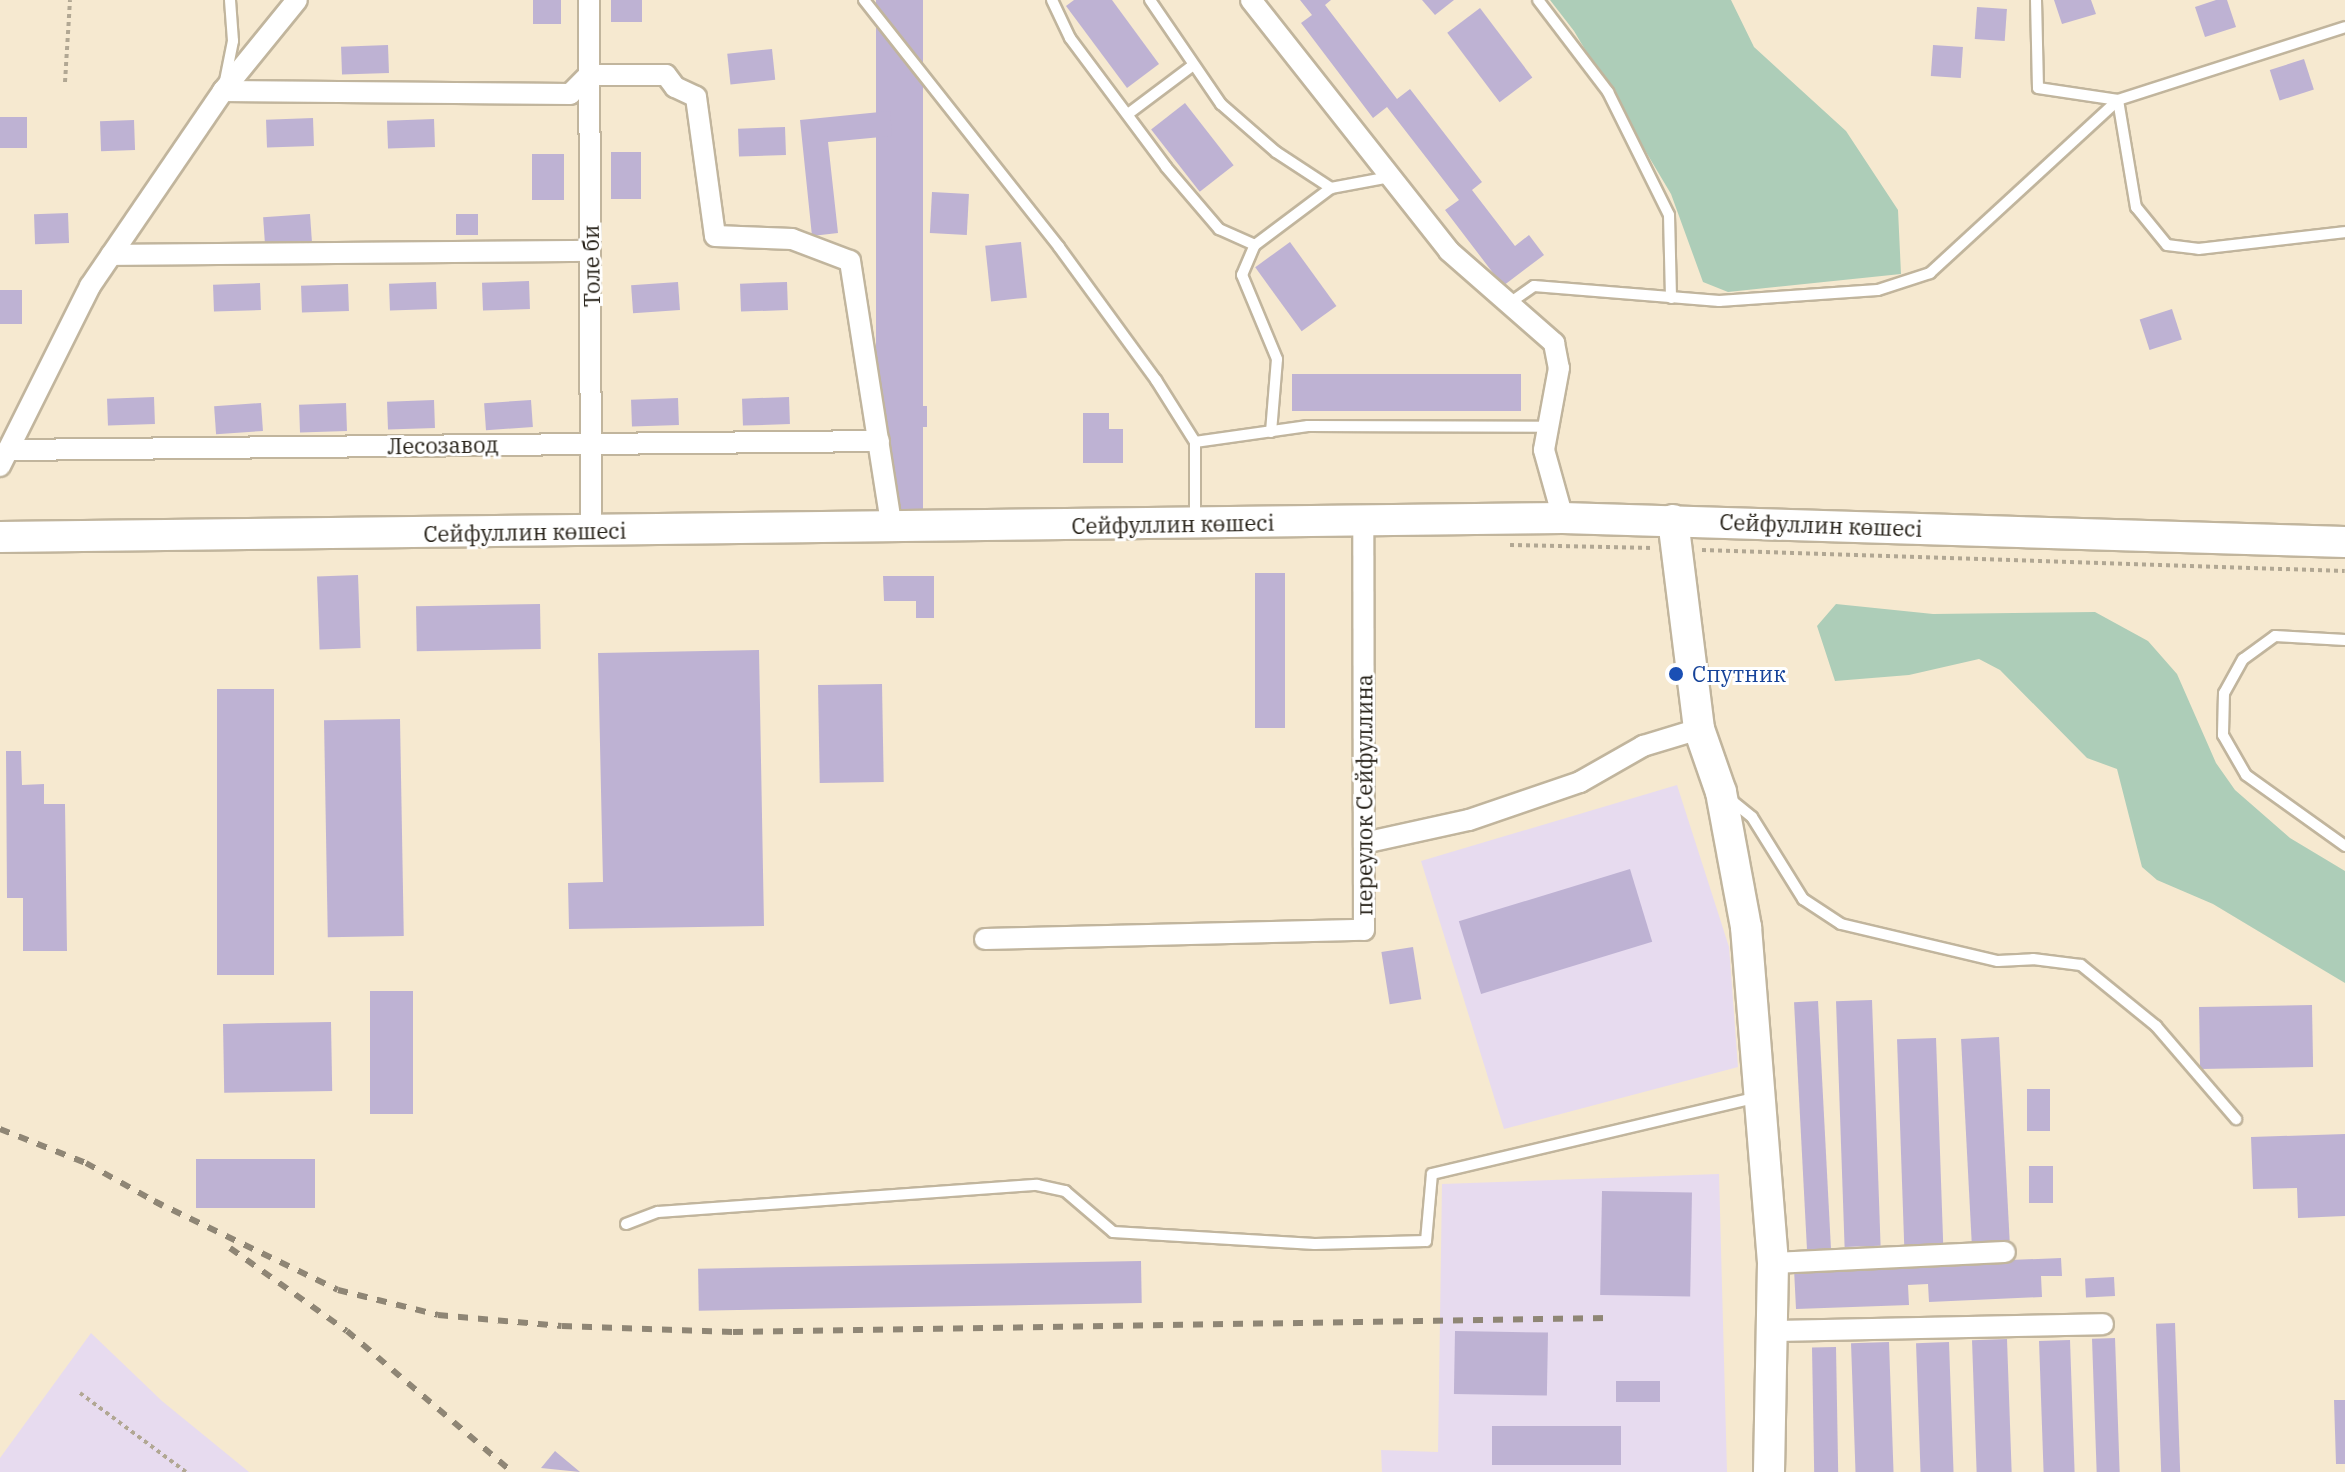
<!DOCTYPE html>
<meta charset="utf-8">
<style>
body{margin:0}
#map{position:relative;width:2345px;height:1472px;overflow:hidden;background:#f6e9d0;font-family:"IBM Plex Serif",serif}
div>[style]{position:absolute}
[style*='--x']{left:calc(var(--x)*1px);top:calc(var(--y)*1px);width:calc(var(--w)*1px);rotate:calc(var(--a)*1deg)}
.industrial>*{inset:0;background:#e7dbef}
.green>*{inset:0;background:#adcdb8}
.building>*{inset:0;background:#beb2d3;transform-origin:0 0}
.path>*{height:4px;margin-top:-2px;transform-origin:0;background:repeating-linear-gradient(90deg,#b1a793 0 4px,transparent 0 8px)}
.roads{filter:drop-shadow(2px 0 #c1b59d) drop-shadow(-2px 0 #c1b59d) drop-shadow(0 2px #c1b59d) drop-shadow(0 -2px #c1b59d)}
.lane>*{height:10px;margin:-5px;padding:0 5px;transform-origin:5px;border-radius:5px;background:#fff}
.street>*{height:20px;margin:-10px;padding:0 10px;transform-origin:10px;border-radius:10px;background:#fff}
.secondary>*{height:30px;margin:-15px;padding:0 15px;transform-origin:15px;border-radius:15px;background:#fff}
.rail>*{height:6px;margin-top:-3px;transform-origin:0;background:repeating-linear-gradient(90deg,#8f8675 0 10px,transparent 0 20px)}
.dots>*{width:22px;height:22px;translate:-50% -50%;box-sizing:border-box;border:4px solid #fff;border-radius:50%}
span{translate:-50% -50%;white-space:nowrap;text-align:center;line-height:1.15;-webkit-text-stroke:6px #fff;paint-order:stroke}
.street-label{font-size:22px;color:#252017}
.transit-label{font-size:22px;color:#164399}
.left{translate:0 -50%;text-align:left}
</style>
<div id="map">
<div class="industrial">
<i style="clip-path:polygon(1677px 785px,1729px 947px,1738px 1067px,1504px 1129px,1421px 861px)"></i>
<i style="clip-path:polygon(1719px 1174px,1727px 1472px,1382px 1472px,1381px 1450px,1438px 1452px,1442px 1184px)"></i>
<i style="clip-path:polygon(91px 1333px,162px 1401px,249px 1472px,0 1472px,0 1458px)"></i>
</div>
<div class="green">
<i style="clip-path:polygon(1550px 0,1731px 0,1754px 47px,1846px 131px,1898px 210px,1901px 274px,1728px 292px,1703px 282px,1671px 194px,1574px 31px)"></i>
<i style="clip-path:polygon(1836px 604px,1933px 614px,2095px 612px,2148px 641px,2177px 674px,2216px 763px,2235px 790px,2290px 838px,2345px 871px,2345px 983px,2213px 904px,2157px 880px,2142px 867px,2117px 769px,2087px 758px,2000px 670px,1979px 659px,1909px 675px,1835px 681px,1817px 626px)"></i>
</div>
<div class="building">
<i style="left:533px;top:0;width:28px;height:24px"></i>
<i style="left:611px;top:0;width:31px;height:22px"></i>
<i style="left:876px;top:0;width:47px;height:543px"></i>
<i style="clip-path:polygon(1074px 0,1112px 0,1159px 64px,1127px 88px,1066px 6px)"></i>
<i style="clip-path:polygon(1300px 0,1331px 0,1325px 5px,1397px 99px,1410px 89px,1482px 182px,1472px 190px,1515px 246px,1529px 235px,1544px 255px,1503px 286px,1445px 210px,1459px 200px,1387px 107px,1373px 118px,1301px 23px,1312px 15px)"></i>
<i style="clip-path:polygon(1422px 0,1454px 0,1435px 15px)"></i>
<i style="clip-path:polygon(2054px 0,2091px 0,2096px 14px,2062px 24px)"></i>
<i style="clip-path:polygon(2216px 0,2227px 0,2236px 27px,2205px 37px,2195px 7px)"></i>
<i style="left:1977px;top:7px;width:30px;height:32px;rotate:4deg"></i>
<i style="left:1480px;top:8px;width:87px;height:41px;rotate:53deg"></i>
<i style="left:388px;top:45px;width:28px;height:47px;rotate:88deg"></i>
<i style="left:1933px;top:45px;width:30px;height:31px;rotate:4deg"></i>
<i style="left:772px;top:49px;width:31px;height:45px;rotate:84deg"></i>
<i style="left:2304px;top:59px;width:32px;height:36px;rotate:72deg"></i>
<i style="left:1185px;top:103px;width:79px;height:43px;rotate:52deg"></i>
<i style="clip-path:polygon(890px 111px,892px 136px,828px 142px,838px 233px,812px 236px,800px 120px)"></i>
<i style="left:0;top:117px;width:27px;height:31px"></i>
<i style="left:313px;top:118px;width:28px;height:47px;rotate:88deg"></i>
<i style="left:434px;top:119px;width:28px;height:47px;rotate:88deg"></i>
<i style="left:134px;top:120px;width:30px;height:34px;rotate:88deg"></i>
<i style="left:785px;top:127px;width:28px;height:47px;rotate:88deg"></i>
<i style="left:611px;top:152px;width:30px;height:47px"></i>
<i style="left:532px;top:154px;width:32px;height:46px"></i>
<i style="left:932px;top:192px;width:37px;height:41px;rotate:3deg"></i>
<i style="left:68px;top:213px;width:30px;height:34px;rotate:88deg"></i>
<i style="left:310px;top:214px;width:27px;height:47px;rotate:86deg"></i>
<i style="left:456px;top:214px;width:22px;height:21px"></i>
<i style="left:1021px;top:242px;width:56px;height:36px;rotate:84deg"></i>
<i style="left:1290px;top:242px;width:79px;height:43px;rotate:54deg"></i>
<i style="left:529px;top:281px;width:28px;height:47px;rotate:88deg"></i>
<i style="left:436px;top:282px;width:27px;height:47px;rotate:88deg"></i>
<i style="left:678px;top:282px;width:28px;height:47px;rotate:86deg"></i>
<i style="left:787px;top:282px;width:28px;height:47px;rotate:88deg"></i>
<i style="left:260px;top:283px;width:27px;height:47px;rotate:88deg"></i>
<i style="left:348px;top:284px;width:27px;height:47px;rotate:88deg"></i>
<i style="left:0;top:290px;width:22px;height:34px"></i>
<i style="left:2172px;top:309px;width:32px;height:34px;rotate:72deg"></i>
<i style="left:1292px;top:374px;width:229px;height:37px"></i>
<i style="left:154px;top:397px;width:27px;height:47px;rotate:88deg"></i>
<i style="left:789px;top:397px;width:27px;height:47px;rotate:88deg"></i>
<i style="left:678px;top:398px;width:27px;height:47px;rotate:88deg"></i>
<i style="left:434px;top:400px;width:28px;height:47px;rotate:88deg"></i>
<i style="left:531px;top:400px;width:27px;height:47px;rotate:86deg"></i>
<i style="left:261px;top:403px;width:28px;height:47px;rotate:86deg"></i>
<i style="left:346px;top:403px;width:28px;height:47px;rotate:88deg"></i>
<i style="left:901px;top:406px;width:26px;height:21px"></i>
<i style="clip-path:polygon(1083px 413px,1109px 413px,1109px 429px,1123px 429px,1123px 463px,1083px 463px)"></i>
<i style="left:1255px;top:573px;width:30px;height:155px"></i>
<i style="left:358px;top:575px;width:73px;height:41px;rotate:88deg"></i>
<i style="clip-path:polygon(883px 576px,934px 576px,934px 618px,916px 618px,916px 601px,884px 601px)"></i>
<i style="left:540px;top:604px;width:45px;height:124px;rotate:89deg"></i>
<i style="clip-path:polygon(759px 650px,764px 926px,569px 929px,568px 883px,603px 882px,598px 653px)"></i>
<i style="left:882px;top:684px;width:98px;height:64px;rotate:89deg"></i>
<i style="left:217px;top:689px;width:57px;height:286px"></i>
<i style="left:400px;top:719px;width:217px;height:76px;rotate:89deg"></i>
<i style="clip-path:polygon(6px 751px,21px 751px,22px 785px,44px 784px,44px 804px,65px 804px,67px 951px,23px 951px,23px 898px,7px 898px)"></i>
<i style="left:1630px;top:869px;width:76px;height:179px;rotate:73deg"></i>
<i style="left:1413px;top:947px;width:53px;height:32px;rotate:81deg"></i>
<i style="left:370px;top:991px;width:43px;height:123px"></i>
<i style="left:1872px;top:1000px;width:246px;height:36px;rotate:88deg"></i>
<i style="left:1818px;top:1001px;width:249px;height:24px;rotate:87deg"></i>
<i style="left:2312px;top:1005px;width:62px;height:113px;rotate:89deg"></i>
<i style="left:331px;top:1022px;width:69px;height:108px;rotate:89deg"></i>
<i style="left:1999px;top:1037px;width:204px;height:38px;rotate:87deg"></i>
<i style="left:1936px;top:1038px;width:206px;height:39px;rotate:88deg"></i>
<i style="left:2027px;top:1089px;width:23px;height:42px"></i>
<i style="clip-path:polygon(2345px 1134px,2345px 1216px,2298px 1218px,2297px 1188px,2253px 1189px,2251px 1137px)"></i>
<i style="left:196px;top:1159px;width:119px;height:49px"></i>
<i style="left:2029px;top:1166px;width:24px;height:37px"></i>
<i style="left:1602px;top:1191px;width:90px;height:104px;rotate:1deg"></i>
<i style="clip-path:polygon(2061px 1258px,2062px 1276px,2041px 1276px,2042px 1297px,1929px 1302px,1928px 1284px,1908px 1285px,1909px 1305px,1796px 1309px,1794px 1269px)"></i>
<i style="left:1141px;top:1261px;width:42px;height:443px;rotate:89deg"></i>
<i style="left:2114px;top:1277px;width:19px;height:29px;rotate:87deg"></i>
<i style="left:2175px;top:1323px;width:149px;height:19px;rotate:88deg"></i>
<i style="left:1455px;top:1331px;width:93px;height:63px;rotate:1deg"></i>
<i style="left:2115px;top:1338px;width:134px;height:23px;rotate:88deg"></i>
<i style="left:2007px;top:1339px;width:133px;height:35px;rotate:88deg"></i>
<i style="left:2070px;top:1340px;width:132px;height:31px;rotate:88deg"></i>
<i style="left:1889px;top:1342px;width:130px;height:38px;rotate:88deg"></i>
<i style="left:1949px;top:1342px;width:130px;height:33px;rotate:88deg"></i>
<i style="left:1836px;top:1347px;width:125px;height:24px;rotate:89deg"></i>
<i style="left:1616px;top:1381px;width:44px;height:21px"></i>
<i style="clip-path:polygon(2334px 1400px,2345px 1400px,2345px 1464px,2336px 1464px)"></i>
<i style="left:1621px;top:1426px;width:39px;height:129px;rotate:90deg"></i>
<i style="clip-path:polygon(555px 1451px,580px 1472px,541px 1468px)"></i>
</div>
<div class="path">
<i style="--x:65;--y:82;--w:82;--a:-86.5"></i>
<i style="--x:1510;--y:545;--w:143;--a:1.2"></i>
<i style="--x:1702;--y:550;--w:643;--a:1.87"></i>
<i style="--x:80;--y:1393;--w:132;--a:36.7"></i>
</div>
<div class="roads">
<div class="lane">
<i style="--x:864;--y:0;--w:315;--a:51.7"></i>
<i style="--x:1059;--y:247;--w:165;--a:53.9"></i>
<i style="--x:1156;--y:380;--w:73;--a:57.8"></i>
<i style="--x:1195;--y:442;--w:76;--a:90"></i>
<i style="--x:1052;--y:0;--w:42;--a:64.7"></i>
<i style="--x:1070;--y:38;--w:161;--a:53.3"></i>
<i style="--x:1166;--y:167;--w:82;--a:49.5"></i>
<i style="--x:1219;--y:229;--w:39;--a:24"></i>
<i style="--x:1150;--y:0;--w:126;--a:55.7"></i>
<i style="--x:1221;--y:104;--w:73;--a:41.1"></i>
<i style="--x:1276;--y:152;--w:66;--a:33.2"></i>
<i style="--x:1538;--y:0;--w:116;--a:52.7"></i>
<i style="--x:1608;--y:92;--w:137;--a:63.6"></i>
<i style="--x:1669;--y:215;--w:83;--a:88.6"></i>
<i style="--x:2036;--y:0;--w:88;--a:88.7"></i>
<i style="--x:2038;--y:88;--w:81;--a:8.5"></i>
<i style="--x:2118;--y:100;--w:109;--a:80.5"></i>
<i style="--x:2136;--y:207;--w:49;--a:50.8"></i>
<i style="--x:2167;--y:245;--w:32;--a:7"></i>
<i style="--x:2199;--y:249;--w:147;--a:-6.6"></i>
<i style="--x:225;--y:81;--w:41;--a:-78.7"></i>
<i style="--x:233;--y:41;--w:41;--a:-94.2"></i>
<i style="--x:1128;--y:114;--w:80;--a:-36.9"></i>
<i style="--x:1511;--y:302;--w:28;--a:-35"></i>
<i style="--x:1534;--y:286;--w:186;--a:4.6"></i>
<i style="--x:1719;--y:301;--w:159;--a:-4"></i>
<i style="--x:1878;--y:290;--w:55;--a:-18.1"></i>
<i style="--x:1930;--y:273;--w:255;--a:-42.6"></i>
<i style="--x:2118;--y:100;--w:238;--a:-17.8"></i>
<i style="--x:1271;--y:432;--w:73;--a:-85.3"></i>
<i style="--x:1277;--y:359;--w:91;--a:-112.6"></i>
<i style="--x:1242;--y:275;--w:33;--a:-67"></i>
<i style="--x:1255;--y:245;--w:95;--a:-36.9"></i>
<i style="--x:1331;--y:188;--w:60;--a:-10.6"></i>
<i style="--x:1195;--y:442;--w:114;--a:-8.1"></i>
<i style="--x:1308;--y:426;--w:240;--a:0.2"></i>
<i style="--x:2345;--y:640;--w:70;--a:-176.7"></i>
<i style="--x:2275;--y:636;--w:39;--a:144"></i>
<i style="--x:2243;--y:659;--w:39;--a:119"></i>
<i style="--x:2224;--y:693;--w:42;--a:91.4"></i>
<i style="--x:2223;--y:735;--w:46;--a:60.1"></i>
<i style="--x:2246;--y:775;--w:122;--a:35.6"></i>
<i style="--x:1731;--y:800;--w:27;--a:39"></i>
<i style="--x:1752;--y:817;--w:97;--a:58.1"></i>
<i style="--x:1803;--y:899;--w:45;--a:33.3"></i>
<i style="--x:1841;--y:924;--w:161;--a:13.3"></i>
<i style="--x:1998;--y:961;--w:35;--a:-3"></i>
<i style="--x:2033;--y:959;--w:48;--a:7.1"></i>
<i style="--x:2081;--y:965;--w:97;--a:39.1"></i>
<i style="--x:2156;--y:1026;--w:123;--a:49.3"></i>
<i style="--x:626;--y:1224;--w:34;--a:-21"></i>
<i style="--x:658;--y:1212;--w:380;--a:-4.1"></i>
<i style="--x:1037;--y:1185;--w:29;--a:12"></i>
<i style="--x:1065;--y:1191;--w:63;--a:40.5"></i>
<i style="--x:1113;--y:1232;--w:202;--a:3.4"></i>
<i style="--x:1315;--y:1244;--w:111;--a:-1.5"></i>
<i style="--x:1426;--y:1241;--w:67;--a:-84.9"></i>
<i style="--x:1432;--y:1174;--w:334;--a:-13.3"></i>
</div>
<div class="street">
<i style="--x:589;--y:0;--w:532;--a:89.78"></i>
<i style="--x:1251;--y:0;--w:320;--a:51.7"></i>
<i style="--x:1449;--y:251;--w:140;--a:41.2"></i>
<i style="--x:1554;--y:343;--w:25;--a:79"></i>
<i style="--x:1559;--y:368;--w:83;--a:100.4"></i>
<i style="--x:1544;--y:450;--w:71;--a:74.4"></i>
<i style="--x:223;--y:91;--w:117;--a:-50.9"></i>
<i style="--x:111;--y:255;--w:479;--a:-0.5"></i>
<i style="--x:8;--y:450;--w:871;--a:-0.59"></i>
<i style="--x:0;--y:466;--w:201;--a:-63.4"></i>
<i style="--x:90;--y:286;--w:236;--a:-55.7"></i>
<i style="--x:223;--y:91;--w:347;--a:0.5"></i>
<i style="--x:570;--y:94;--w:27;--a:-45"></i>
<i style="--x:589;--y:75;--w:77;--a:0"></i>
<i style="--x:666;--y:75;--w:15;--a:53"></i>
<i style="--x:675;--y:87;--w:23;--a:25"></i>
<i style="--x:696;--y:97;--w:140;--a:82.2"></i>
<i style="--x:715;--y:236;--w:77;--a:2.2"></i>
<i style="--x:792;--y:239;--w:62;--a:20.8"></i>
<i style="--x:850;--y:261;--w:270;--a:81.1"></i>
<i style="--x:1364;--y:843;--w:107;--a:-12.4"></i>
<i style="--x:1469;--y:820;--w:117;--a:-18.9"></i>
<i style="--x:1580;--y:782;--w:73;--a:-29.7"></i>
<i style="--x:1643;--y:746;--w:59;--a:-16.9"></i>
<i style="--x:985;--y:939;--w:379;--a:-1.4"></i>
<i style="--x:1364;--y:930;--w:408;--a:-90.1"></i>
<i style="--x:1773;--y:1263;--w:232;--a:-2.7"></i>
<i style="--x:1774;--y:1331;--w:329;--a:-1.2"></i>
</div>
<div class="secondary">
<i style="--x:1673;--y:520;--w:211;--a:82.9"></i>
<i style="--x:1699;--y:729;--w:67;--a:70.8"></i>
<i style="--x:1721;--y:792;--w:137;--a:79.5"></i>
<i style="--x:1746;--y:927;--w:337;--a:85.4"></i>
<i style="--x:1773;--y:1263;--w:209;--a:91.1"></i>
<i style="--x:0;--y:537;--w:1563;--a:-0.7"></i>
<i style="--x:1563;--y:518;--w:782;--a:1.76"></i>
</div>
</div>
<div class="rail">
<i style="--x:0;--y:1129;--w:92;--a:21.6"></i>
<i style="--x:86;--y:1163;--w:88;--a:29.2"></i>
<i style="--x:154;--y:1201;--w:204;--a:25.8"></i>
<i style="--x:338;--y:1290;--w:103;--a:14"></i>
<i style="--x:438;--y:1315;--w:124;--a:5.1"></i>
<i style="--x:562;--y:1326;--w:171;--a:2"></i>
<i style="--x:733;--y:1332;--w:876;--a:-0.92"></i>
<i style="--x:230;--y:1248;--w:143;--a:35.4"></i>
<i style="--x:347;--y:1331;--w:217;--a:40.5"></i>
</div>
<div class="dots">
<i style="left:1676px;top:674px;background:#1a4fb4"></i>
</div>
<div class="street-label">
<span style="left:591px;top:266px;rotate:-91deg">Толе би</span>
<span style="left:443px;top:445px;rotate:-1deg">Лесозавод</span>
<span style="left:1173px;top:524px;rotate:-1deg">Сейфуллин көшесі</span>
<span style="left:1821px;top:525px;rotate:2deg">Сейфуллин көшесі</span>
<span style="left:525px;top:532px;rotate:-1deg">Сейфуллин көшесі</span>
<span style="left:1364px;top:795px;rotate:-90deg">переулок Сейфуллина</span>
</div>
<div class="transit-label">
<span class="left" style="left:1692px;top:674px">Спутник</span>
</div>
</div>
